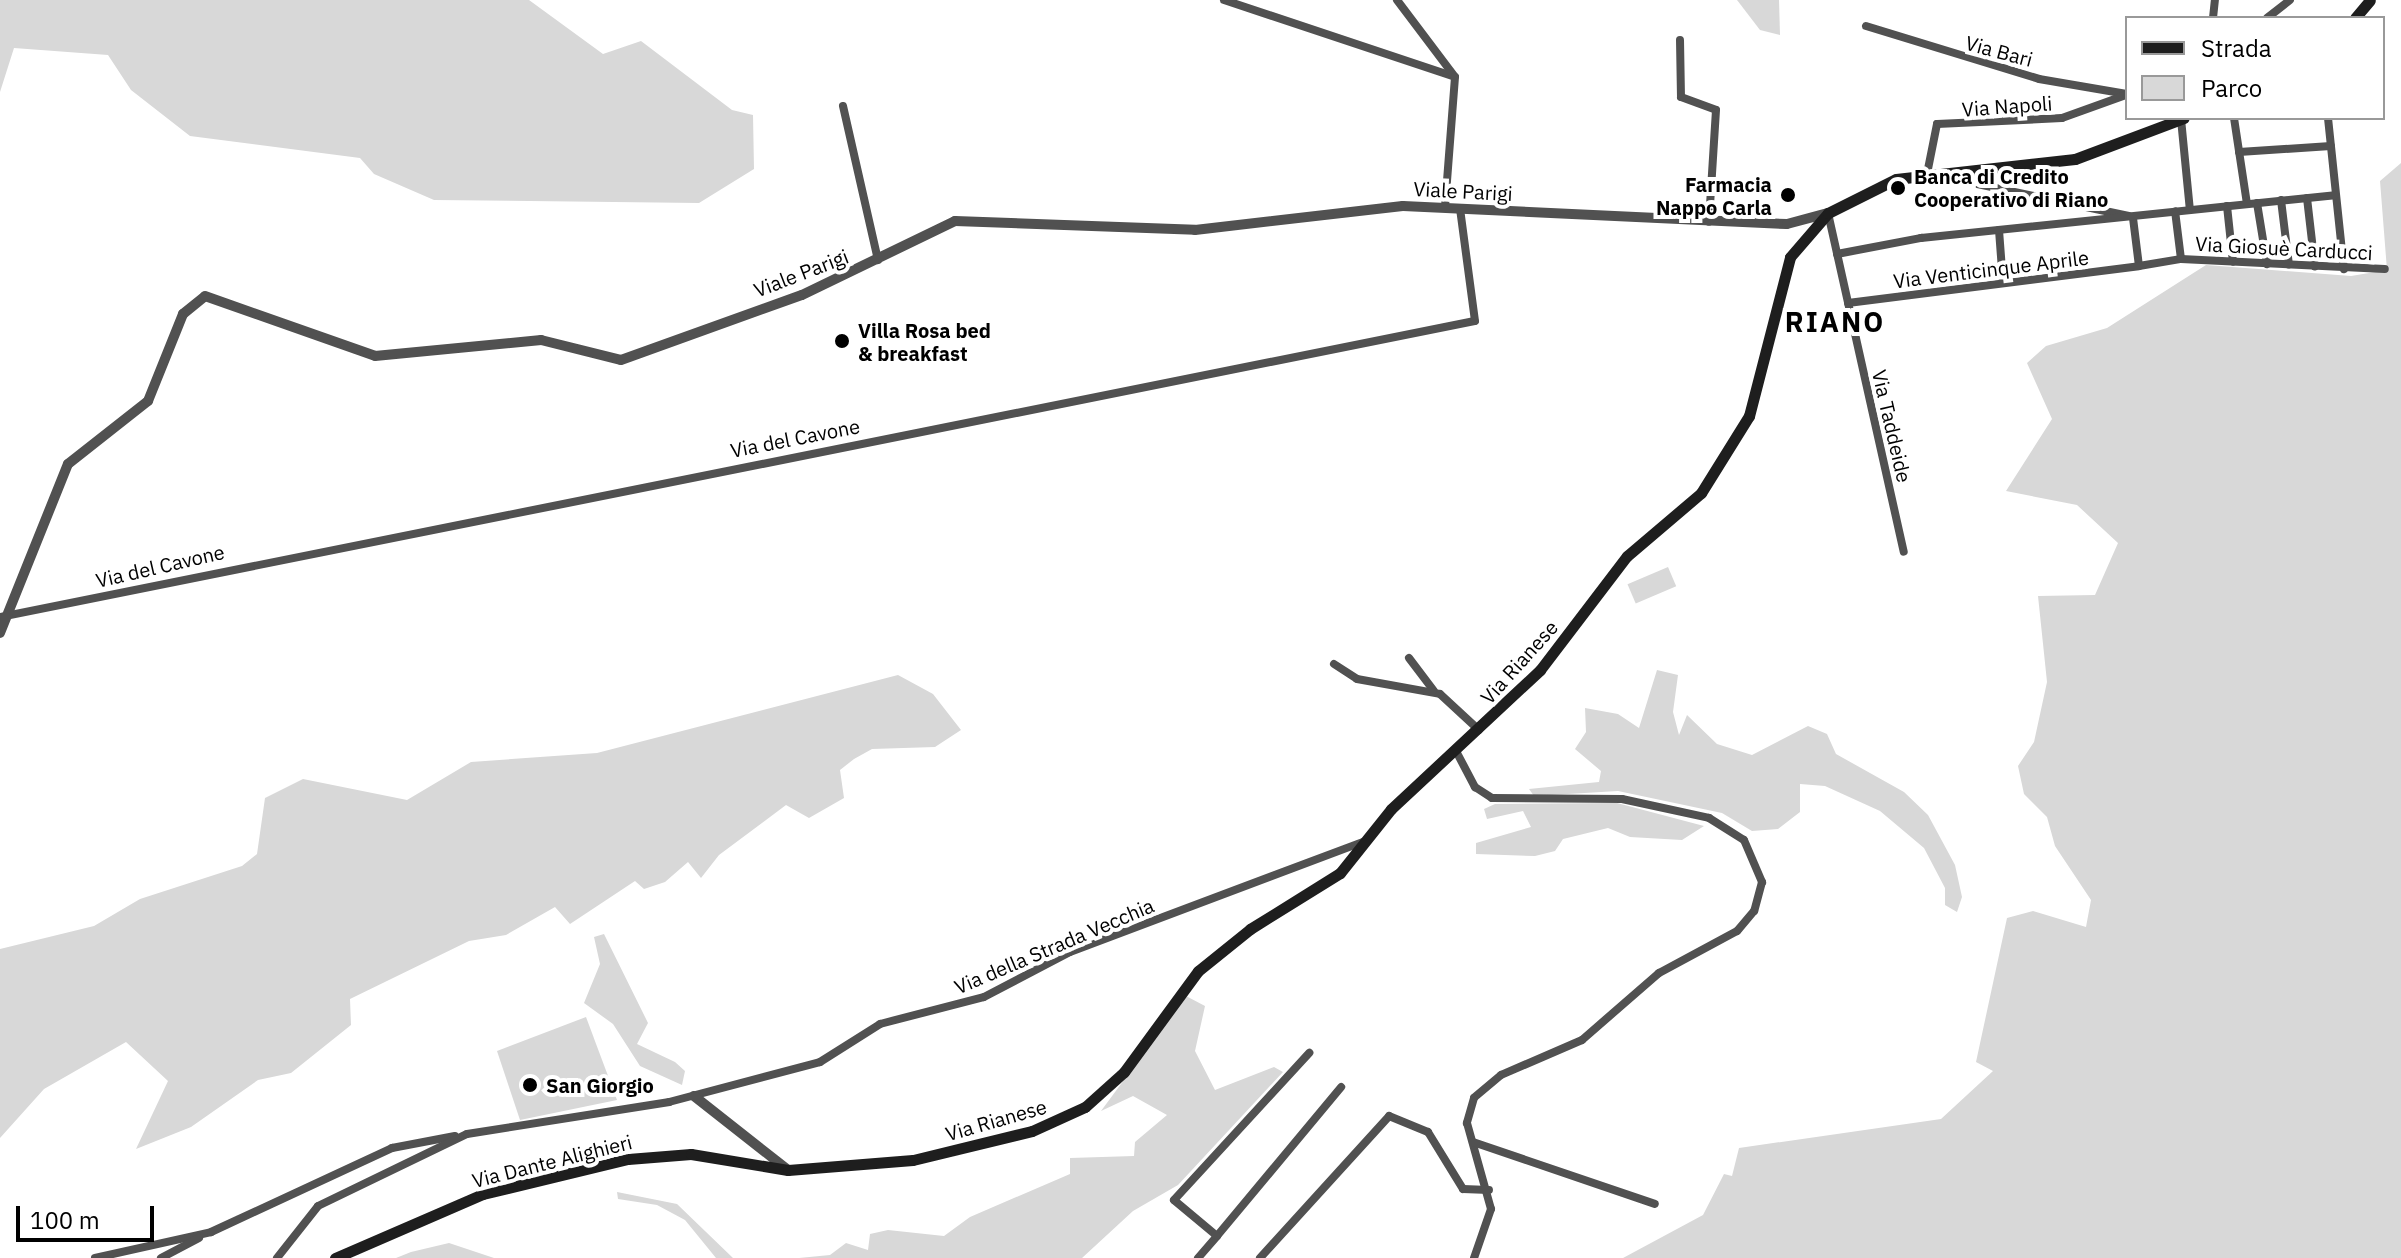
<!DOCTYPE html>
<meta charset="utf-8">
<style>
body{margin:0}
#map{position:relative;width:2401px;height:1258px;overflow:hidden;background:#fff;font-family:"IBM Plex Sans",sans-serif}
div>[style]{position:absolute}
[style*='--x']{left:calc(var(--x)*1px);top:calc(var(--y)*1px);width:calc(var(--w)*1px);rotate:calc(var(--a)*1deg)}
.green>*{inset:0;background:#d8d8d8;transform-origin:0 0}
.minor>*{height:8px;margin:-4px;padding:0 4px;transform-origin:4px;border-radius:4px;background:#515151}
.tertiary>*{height:10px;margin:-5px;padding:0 5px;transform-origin:5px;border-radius:5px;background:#515151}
.secondary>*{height:11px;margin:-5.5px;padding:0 5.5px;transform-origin:5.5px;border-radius:5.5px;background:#1e1e1e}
.dots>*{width:22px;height:22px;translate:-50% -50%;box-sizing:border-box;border:4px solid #fff;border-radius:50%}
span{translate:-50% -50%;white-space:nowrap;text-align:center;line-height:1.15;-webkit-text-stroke:8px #fff;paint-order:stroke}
.street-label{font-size:20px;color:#000}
.poi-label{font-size:20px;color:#000;font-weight:700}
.left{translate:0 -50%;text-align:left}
.right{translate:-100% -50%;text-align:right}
.district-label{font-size:28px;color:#000;font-weight:700;letter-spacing:2px}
.legend{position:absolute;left:2125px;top:16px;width:260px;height:104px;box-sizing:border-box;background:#fff;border:2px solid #999;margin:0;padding:10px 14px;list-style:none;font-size:24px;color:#000}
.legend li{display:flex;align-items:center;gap:16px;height:40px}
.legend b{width:40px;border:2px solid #999}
.scale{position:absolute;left:16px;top:1206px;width:138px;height:36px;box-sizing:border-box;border:4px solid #000;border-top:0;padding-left:10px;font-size:24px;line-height:28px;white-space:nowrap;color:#000;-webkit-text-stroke:6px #fff;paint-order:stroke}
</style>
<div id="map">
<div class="green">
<i style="clip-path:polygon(0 0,529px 0,603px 54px,641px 41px,732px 110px,753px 115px,754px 169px,699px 203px,434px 200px,374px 174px,360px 158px,190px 136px,131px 90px,108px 55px,14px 48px,0 92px)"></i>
<i style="clip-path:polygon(1737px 0,1779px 0,1780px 35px,1760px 30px)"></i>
<i style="clip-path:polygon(2401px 163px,2401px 1258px,1623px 1258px,1703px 1215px,1724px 1174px,1732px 1176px,1739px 1148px,1941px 1119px,1993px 1071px,1976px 1062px,2007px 918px,2033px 911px,2086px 927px,2091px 900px,2055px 846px,2047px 817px,2024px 794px,2018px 766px,2034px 742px,2047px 682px,2038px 596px,2095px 595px,2118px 543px,2077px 505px,2006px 491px,2052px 419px,2027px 363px,2046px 346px,2107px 328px,2206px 265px,2351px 276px,2387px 270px,2380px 181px)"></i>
<i style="left:1668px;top:567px;width:21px;height:44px;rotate:67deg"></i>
<i style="clip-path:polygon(1657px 670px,1678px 675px,1673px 712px,1679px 735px,1687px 715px,1717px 744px,1752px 755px,1808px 726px,1827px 734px,1836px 754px,1904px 792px,1928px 815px,1955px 865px,1962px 897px,1957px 912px,1945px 905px,1945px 888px,1924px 848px,1880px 811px,1825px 786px,1800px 784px,1800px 812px,1778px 829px,1752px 831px,1722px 813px,1618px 791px,1534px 796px,1529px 789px,1599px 782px,1601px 771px,1575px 749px,1586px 732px,1585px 708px,1618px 714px,1639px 728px)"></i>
<i style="clip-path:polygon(898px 675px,933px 694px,961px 730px,935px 747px,872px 749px,854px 759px,840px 770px,844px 798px,809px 818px,786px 805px,719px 855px,701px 878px,688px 862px,665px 882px,644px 889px,635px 881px,570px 924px,555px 907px,506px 935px,469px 941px,350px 999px,351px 1025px,291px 1073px,258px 1080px,191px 1127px,136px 1149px,168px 1081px,126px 1042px,44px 1089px,0 1138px,0 949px,94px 926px,140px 899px,242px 866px,257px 854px,265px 798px,303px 779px,407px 800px,471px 762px,597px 753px)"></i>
<i style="clip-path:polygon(1617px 803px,1704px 826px,1682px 840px,1630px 837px,1608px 828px,1563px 839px,1555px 851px,1535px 856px,1476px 854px,1476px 843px,1531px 827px,1523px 811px,1487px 819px,1484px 809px,1495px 804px)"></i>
<i style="clip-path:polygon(604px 934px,648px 1023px,637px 1044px,675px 1062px,685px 1071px,682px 1085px,640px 1066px,613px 1024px,584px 1003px,600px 964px,594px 937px)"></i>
<i style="clip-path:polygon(1186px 996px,1205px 1006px,1195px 1051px,1215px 1090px,1274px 1067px,1283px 1072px,1178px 1185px,1133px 1211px,1082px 1258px,799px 1258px,830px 1255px,846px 1243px,868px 1250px,870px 1234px,888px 1230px,944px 1236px,970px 1217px,1070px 1174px,1070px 1158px,1134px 1156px,1135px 1142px,1167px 1115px,1133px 1096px,1101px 1111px)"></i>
<i style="clip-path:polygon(586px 1017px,617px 1100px,520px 1120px,497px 1051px)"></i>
<i style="clip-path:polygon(617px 1192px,677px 1204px,733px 1258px,716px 1258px,685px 1220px,657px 1205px,618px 1199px)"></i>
<i style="clip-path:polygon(449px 1243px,494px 1258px,396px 1258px,411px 1252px)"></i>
</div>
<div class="minor">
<i style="--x:1224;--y:0;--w:243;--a:18.4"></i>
<i style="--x:1397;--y:0;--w:96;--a:53"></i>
<i style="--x:1455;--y:77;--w:130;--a:94.4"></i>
<i style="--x:2213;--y:18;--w:18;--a:-84"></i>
<i style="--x:2267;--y:18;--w:29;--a:-38"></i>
<i style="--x:1866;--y:26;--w:181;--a:17"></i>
<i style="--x:2039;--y:79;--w:89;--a:9.7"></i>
<i style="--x:1680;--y:40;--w:57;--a:89"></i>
<i style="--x:1681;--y:97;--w:37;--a:20"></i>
<i style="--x:1716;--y:110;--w:112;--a:93.6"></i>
<i style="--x:843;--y:106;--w:158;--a:77.2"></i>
<i style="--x:2234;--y:118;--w:87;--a:81.4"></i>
<i style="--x:2328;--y:118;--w:152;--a:84"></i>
<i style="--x:2181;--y:119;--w:91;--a:84.4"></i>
<i style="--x:2239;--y:152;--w:92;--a:-3.7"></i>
<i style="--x:1927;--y:174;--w:51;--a:-78.7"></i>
<i style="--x:1937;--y:124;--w:125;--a:-2.7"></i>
<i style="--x:2062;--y:118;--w:68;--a:-19.8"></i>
<i style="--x:1939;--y:176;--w:194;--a:11.9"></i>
<i style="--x:2307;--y:198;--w:69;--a:83.4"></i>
<i style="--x:2281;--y:200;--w:65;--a:83"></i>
<i style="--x:2257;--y:203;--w:62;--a:80.7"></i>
<i style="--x:2227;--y:206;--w:56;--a:83.9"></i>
<i style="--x:1828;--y:213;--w:347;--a:77.4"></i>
<i style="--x:2133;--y:218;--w:48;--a:82.9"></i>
<i style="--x:2139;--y:266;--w:43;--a:-9.5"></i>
<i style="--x:2181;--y:259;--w:48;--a:-97.1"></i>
<i style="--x:1999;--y:230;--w:53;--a:85.7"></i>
<i style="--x:1837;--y:254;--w:86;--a:-10.8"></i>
<i style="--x:1921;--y:238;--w:416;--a:-5.9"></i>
<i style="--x:2181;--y:259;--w:204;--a:2.8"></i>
<i style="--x:1848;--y:303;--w:293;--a:-7.2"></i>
<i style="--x:0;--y:617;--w:1504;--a:-11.35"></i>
<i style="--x:1475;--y:321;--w:114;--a:-97.6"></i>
<i style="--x:1409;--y:658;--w:41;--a:52.9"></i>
<i style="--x:1334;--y:664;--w:27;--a:33"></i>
<i style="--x:1357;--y:679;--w:84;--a:10.2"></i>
<i style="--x:1440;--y:694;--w:53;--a:42.7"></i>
<i style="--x:1456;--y:751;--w:41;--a:62.2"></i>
<i style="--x:1475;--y:787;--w:20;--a:33"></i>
<i style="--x:1492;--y:798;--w:130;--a:0.4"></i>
<i style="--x:1622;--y:799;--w:89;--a:12.3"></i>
<i style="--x:1709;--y:818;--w:41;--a:32.2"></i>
<i style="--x:1744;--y:840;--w:46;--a:66.8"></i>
<i style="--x:1762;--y:882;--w:30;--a:105"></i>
<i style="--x:1754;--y:911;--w:26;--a:130"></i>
<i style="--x:1737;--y:931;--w:89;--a:151.7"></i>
<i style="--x:1659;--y:973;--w:102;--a:139"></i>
<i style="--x:1582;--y:1040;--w:88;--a:156.6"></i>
<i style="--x:1501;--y:1075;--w:35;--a:140"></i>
<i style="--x:1474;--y:1098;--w:26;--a:106"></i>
<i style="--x:1467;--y:1123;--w:89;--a:74.4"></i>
<i style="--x:1491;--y:1209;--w:52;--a:109.1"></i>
<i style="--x:1473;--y:1142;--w:192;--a:18.8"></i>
<i style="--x:1217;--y:1236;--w:194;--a:-50.2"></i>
<i style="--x:95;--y:1258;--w:119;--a:-12.6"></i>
<i style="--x:211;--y:1232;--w:200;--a:-24.9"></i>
<i style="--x:392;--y:1148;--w:64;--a:-10.8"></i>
<i style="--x:161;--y:1258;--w:43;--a:-27.8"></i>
<i style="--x:277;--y:1258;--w:66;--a:-51.7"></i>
<i style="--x:318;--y:1206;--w:165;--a:-25.8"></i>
<i style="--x:467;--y:1134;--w:205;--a:-9"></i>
<i style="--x:669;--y:1102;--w:156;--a:-14.8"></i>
<i style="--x:820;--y:1062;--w:71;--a:-32.3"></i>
<i style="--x:880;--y:1024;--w:107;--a:-14.6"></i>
<i style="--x:984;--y:997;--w:97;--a:-27.6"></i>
<i style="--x:1070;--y:952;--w:313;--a:-20.6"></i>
<i style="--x:1198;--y:1258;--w:29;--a:-49"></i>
<i style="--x:1217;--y:1236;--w:56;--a:-140.1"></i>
<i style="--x:1174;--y:1200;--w:200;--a:-47.4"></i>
<i style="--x:1260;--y:1258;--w:192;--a:-47.7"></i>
<i style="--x:1389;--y:1116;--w:42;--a:22.3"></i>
<i style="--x:1428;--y:1132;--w:67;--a:58.4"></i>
<i style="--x:1463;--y:1189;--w:26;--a:2"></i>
</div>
<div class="tertiary">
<i style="--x:0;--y:633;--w:182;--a:-68.1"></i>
<i style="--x:68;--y:464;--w:102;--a:-38.2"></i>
<i style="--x:148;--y:401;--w:94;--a:-68.1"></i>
<i style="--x:183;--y:314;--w:28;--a:-39"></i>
<i style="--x:205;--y:296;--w:180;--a:19.4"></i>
<i style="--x:375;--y:356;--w:167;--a:-5.5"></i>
<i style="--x:541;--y:340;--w:82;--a:14"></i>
<i style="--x:621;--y:360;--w:192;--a:-19.8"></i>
<i style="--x:802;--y:295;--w:170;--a:-25.8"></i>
<i style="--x:955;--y:221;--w:240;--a:2.1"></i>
<i style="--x:1195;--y:230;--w:209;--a:-6.6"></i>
<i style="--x:1403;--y:206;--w:384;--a:2.7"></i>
<i style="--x:1787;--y:224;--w:42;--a:-15"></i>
<i style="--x:694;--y:1096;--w:120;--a:38.2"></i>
</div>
<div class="secondary">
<i style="--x:2355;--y:18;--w:23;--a:-50"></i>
<i style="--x:335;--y:1258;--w:161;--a:-23.4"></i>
<i style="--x:483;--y:1194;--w:149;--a:-13.6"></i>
<i style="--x:628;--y:1159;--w:63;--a:-4.5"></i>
<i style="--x:691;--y:1154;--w:98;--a:9.4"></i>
<i style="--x:788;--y:1170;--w:125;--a:-4.6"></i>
<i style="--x:913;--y:1160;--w:122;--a:-13.7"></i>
<i style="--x:1032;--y:1131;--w:58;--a:-24.4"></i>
<i style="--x:1085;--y:1107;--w:52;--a:-41.9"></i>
<i style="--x:1124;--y:1072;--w:125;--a:-53.8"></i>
<i style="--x:1198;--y:971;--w:67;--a:-38.9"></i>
<i style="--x:1250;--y:929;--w:106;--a:-31.9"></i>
<i style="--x:1340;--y:873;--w:82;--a:-51.4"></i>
<i style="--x:1391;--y:809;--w:204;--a:-43"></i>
<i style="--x:1540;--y:670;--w:143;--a:-52.7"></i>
<i style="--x:1627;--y:556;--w:97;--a:-40.4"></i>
<i style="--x:1701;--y:493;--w:91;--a:-58.1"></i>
<i style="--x:1749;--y:416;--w:164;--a:-75.5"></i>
<i style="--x:1790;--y:257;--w:58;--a:-49.2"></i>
<i style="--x:1828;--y:213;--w:76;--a:-26.6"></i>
<i style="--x:1896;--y:179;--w:180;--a:-6.4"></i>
<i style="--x:2075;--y:159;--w:116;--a:-20.6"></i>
</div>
<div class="dots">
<i style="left:1898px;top:188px;background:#000"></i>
<i style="left:1788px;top:195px;background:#000"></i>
<i style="left:842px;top:341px;background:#000"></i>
<i style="left:530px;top:1085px;background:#000"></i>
</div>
<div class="street-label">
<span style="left:1999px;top:51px;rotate:15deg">Via Bari</span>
<span style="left:2007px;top:106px;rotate:-4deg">Via Napoli</span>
<span style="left:1463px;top:191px;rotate:3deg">Viale Parigi</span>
<span style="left:2284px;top:248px;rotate:3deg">Via Giosuè Carducci</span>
<span style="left:1991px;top:269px;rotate:-7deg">Via Venticinque Aprile</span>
<span style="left:801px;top:273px;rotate:-21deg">Viale Parigi</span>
<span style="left:1892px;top:426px;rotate:77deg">Via Taddeide</span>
<span style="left:795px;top:438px;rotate:-11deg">Via del Cavone</span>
<span style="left:160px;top:566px;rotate:-13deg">Via del Cavone</span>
<span style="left:1519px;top:662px;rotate:-48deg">Via Rianese</span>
<span style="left:1054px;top:946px;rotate:-23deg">Via della Strada Vecchia</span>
<span style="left:996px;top:1120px;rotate:-16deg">Via Rianese</span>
<span style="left:552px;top:1161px;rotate:-14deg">Via Dante Alighieri</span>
</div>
<div class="poi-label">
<span class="left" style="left:1914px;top:188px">Banca di Credito<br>Cooperativo di Riano</span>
<span class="right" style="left:1772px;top:196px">Farmacia<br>Nappo Carla</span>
<span class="left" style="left:858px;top:342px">Villa Rosa bed<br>&amp; breakfast</span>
<span class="left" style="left:546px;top:1085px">San Giorgio</span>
</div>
<div class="district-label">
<span style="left:1835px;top:322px">RIANO</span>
</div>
<ul class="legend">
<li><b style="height:10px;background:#1e1e1e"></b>Strada</li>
<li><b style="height:22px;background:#d8d8d8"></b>Parco</li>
</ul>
<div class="scale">100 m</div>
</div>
